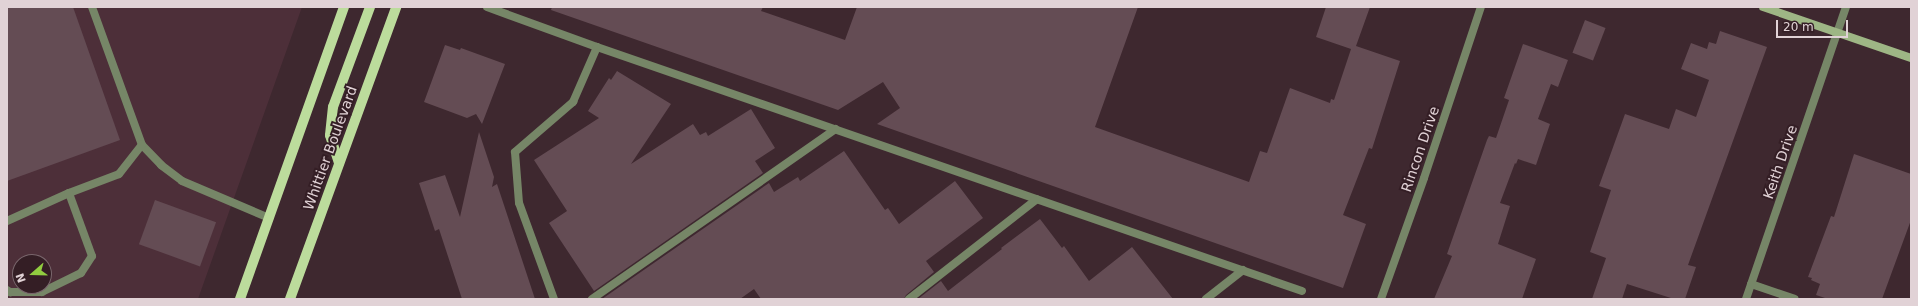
<!DOCTYPE html>
<style>
body{margin:0}
#map{position:relative;width:1918px;height:306px;overflow:hidden;background:#3e282f;font-family:"DejaVu Sans",sans-serif}
div>[style]{position:absolute}
[style*='--x']{left:calc(var(--x)*1px);top:calc(var(--y)*1px);width:calc(var(--w)*1px);rotate:calc(var(--a)*1deg)}
.built>*{inset:0;background:#4d2f39}
.building>*{inset:0;background:#644c54;transform-origin:0 0}
.lane>*{height:8px;margin:-4px;padding:0 4px;transform-origin:4px;border-radius:4px;background:#768667}
.street>*{height:8px;margin:-4px;padding:0 4px;transform-origin:4px;border-radius:4px;background:#768667}
.secondary>*{height:8px;margin:-4px;padding:0 4px;transform-origin:4px;border-radius:4px;background:#9eb685}
.primary>*{height:10px;margin:-5px;padding:0 5px;transform-origin:5px;border-radius:5px;background:#bcdc9c}
span{translate:-50% -50%;white-space:nowrap;text-align:center;line-height:1.15;-webkit-text-stroke:4px #341e25;paint-order:stroke}
.street-label{font-size:14px;color:#e1d2d6}
.frame{position:absolute;inset:0;border:8px solid #e1d2d6;pointer-events:none}
.north{position:absolute;left:12px;top:254px;width:40px;height:40px;box-sizing:border-box;background:#341e25;border:1px solid #79666c;border-radius:50%;rotate:250deg;font-size:11px;font-weight:700;line-height:16px;text-align:center;color:#e1d2d6}
.north::after{content:'';display:block;margin:auto;width:14px;height:18px;background:#91cd40;clip-path:polygon(50% 0,100% 100%,50% 72%,0 100%)}
.scale{position:absolute;left:1776px;top:20px;width:72px;height:18px;box-sizing:border-box;border:2px solid #e1d2d6;border-top:0;padding-left:5px;font-size:12px;line-height:14px;white-space:nowrap;color:#e1d2d6;-webkit-text-stroke:3px #341e25;paint-order:stroke}
</style>
<div id="map">
<div class="built">
<i style="clip-path:polygon(evenodd,7px 7px,302px 7px,198px 299px,7px 299px,7px 7px,20px 262px,44px 262px,44px 286px,20px 286px,20px 262px)"></i>
</div>
<div class="building">
<i style="clip-path:polygon(7px 7px,73px 7px,120px 140px,7px 181px)"></i>
<i style="clip-path:polygon(552px 7px,763px 7px,761px 11px,845px 40px,857px 7px,1138px 7px,1095px 127px,1249px 182px,1260px 151px,1267px 153px,1290px 88px,1330px 103px,1331px 99px,1334px 100px,1351px 49px,1316px 37px,1326px 7px,1370px 7px,1356px 46px,1400px 61px,1372px 149px,1369px 148px,1343px 215px,1366px 224px,1343px 288px,877px 124px,900px 108px,883px 82px,838px 110px,551px 10px)"></i>
<i style="left:1585px;top:20px;width:22px;height:35px;rotate:21deg"></i>
<i style="clip-path:polygon(1720px 31px,1767px 47px,1688px 265px,1696px 267px,1685px 299px,1674px 299px,1627px 284px,1622px 299px,1592px 299px,1606px 258px,1590px 252px,1611px 190px,1599px 186px,1625px 114px,1669px 129px,1676px 109px,1696px 117px,1709px 80px,1681px 69px,1691px 43px,1707px 49px,1709px 42px,1716px 44px)"></i>
<i style="clip-path:polygon(1523px 44px,1568px 60px,1558px 87px,1551px 84px,1538px 119px,1550px 124px,1536px 165px,1518px 159px,1516px 164px,1515px 163px,1500px 203px,1510px 206px,1498px 244px,1536px 259px,1522px 299px,1434px 299px,1452px 256px,1447px 254px,1487px 140px,1489px 136px,1496px 138px,1509px 100px,1504px 98px)"></i>
<i style="clip-path:polygon(445px 45px,460px 50px,461px 48px,505px 64px,482px 124px,476px 114px,467px 118px,424px 102px)"></i>
<i style="clip-path:polygon(617px 71px,671px 104px,631px 164px,693px 124px,700px 135px,706px 132px,708px 136px,751px 109px,775px 148px,755px 161px,763px 173px,594px 291px,549px 223px,567px 211px,534px 160px,599px 118px,588px 111px,609px 78px,611px 80px)"></i>
<i style="clip-path:polygon(479px 132px,494px 177px,492px 187px,497px 184px,535px 299px,462px 299px,439px 229px,435px 231px,419px 183px,445px 175px,460px 217px)"></i>
<i style="clip-path:polygon(844px 151px,885px 210px,888px 208px,899px 224px,955px 181px,983px 218px,926px 261px,934px 272px,906px 295px,904px 299px,761px 299px,754px 289px,740px 299px,602px 299px,769px 183px,774px 192px,798px 177px,800px 181px)"></i>
<i style="clip-path:polygon(1854px 154px,1911px 174px,1911px 220px,1882px 299px,1828px 299px,1816px 295px,1820px 284px,1811px 280px,1812px 278px,1808px 277px,1831px 216px,1834px 217px)"></i>
<i style="left:155px;top:200px;width:65px;height:47px;rotate:20deg"></i>
<i style="clip-path:polygon(1040px 219px,1062px 248px,1064px 246px,1089px 281px,1132px 247px,1173px 299px,918px 299px,941px 281px,948px 291px,1002px 249px,1001px 248px)"></i>
</div>
<div class="lane">
<i style="--x:92;--y:7;--w:147;--a:70.1"></i>
<i style="--x:142;--y:145;--w:28;--a:46"></i>
<i style="--x:161;--y:165;--w:26;--a:37"></i>
<i style="--x:182;--y:181;--w:95;--a:23"></i>
<i style="--x:487;--y:7;--w:117;--a:20"></i>
<i style="--x:597;--y:47;--w:746;--a:19.09"></i>
<i style="--x:7;--y:221;--w:68;--a:-24.3"></i>
<i style="--x:69;--y:193;--w:53;--a:-20.8"></i>
<i style="--x:119;--y:174;--w:37;--a:-52"></i>
<i style="--x:1751;--y:284;--w:46;--a:18.8"></i>
<i style="--x:7;--y:290;--w:4;--a:34"></i>
<i style="--x:10;--y:292;--w:32;--a:0"></i>
<i style="--x:42;--y:292;--w:43;--a:-26"></i>
<i style="--x:81;--y:273;--w:20;--a:-57"></i>
<i style="--x:92;--y:256;--w:67;--a:-110.1"></i>
<i style="--x:554;--y:299;--w:102;--a:-110"></i>
<i style="--x:519;--y:203;--w:51;--a:-94.5"></i>
<i style="--x:515;--y:152;--w:77;--a:-40.8"></i>
<i style="--x:573;--y:102;--w:60;--a:-66.4"></i>
<i style="--x:592;--y:299;--w:297;--a:-34.9"></i>
<i style="--x:909;--y:299;--w:162;--a:-38"></i>
<i style="--x:1206;--y:299;--w:47;--a:-38.1"></i>
</div>
<div class="street">
<i style="--x:1381;--y:299;--w:128;--a:-70.4"></i>
<i style="--x:1424;--y:178;--w:180;--a:-71.6"></i>
<i style="--x:1746;--y:299;--w:309;--a:-71.1"></i>
</div>
<div class="secondary">
<i style="--x:1763;--y:7;--w:157;--a:19"></i>
</div>
<div class="primary">
<i style="--x:339;--y:163;--w:29;--a:-108"></i>
<i style="--x:330;--y:135;--w:28;--a:-84"></i>
<i style="--x:333;--y:107;--w:107;--a:-69.7"></i>
<i style="--x:240;--y:299;--w:310;--a:-70.4"></i>
<i style="--x:290;--y:299;--w:311;--a:-70"></i>
</div>
<div class="street-label">
<span style="left:330px;top:148px;rotate:-70deg">Whittier Boulevard</span>
<span style="left:1420px;top:149px;rotate:-71deg">Rincon Drive</span>
<span style="left:1780px;top:162px;rotate:-71deg">Keith Drive</span>
</div>
<div class="frame"></div>
<div class="north">N</div>
<div class="scale">20 m</div>
</div>
